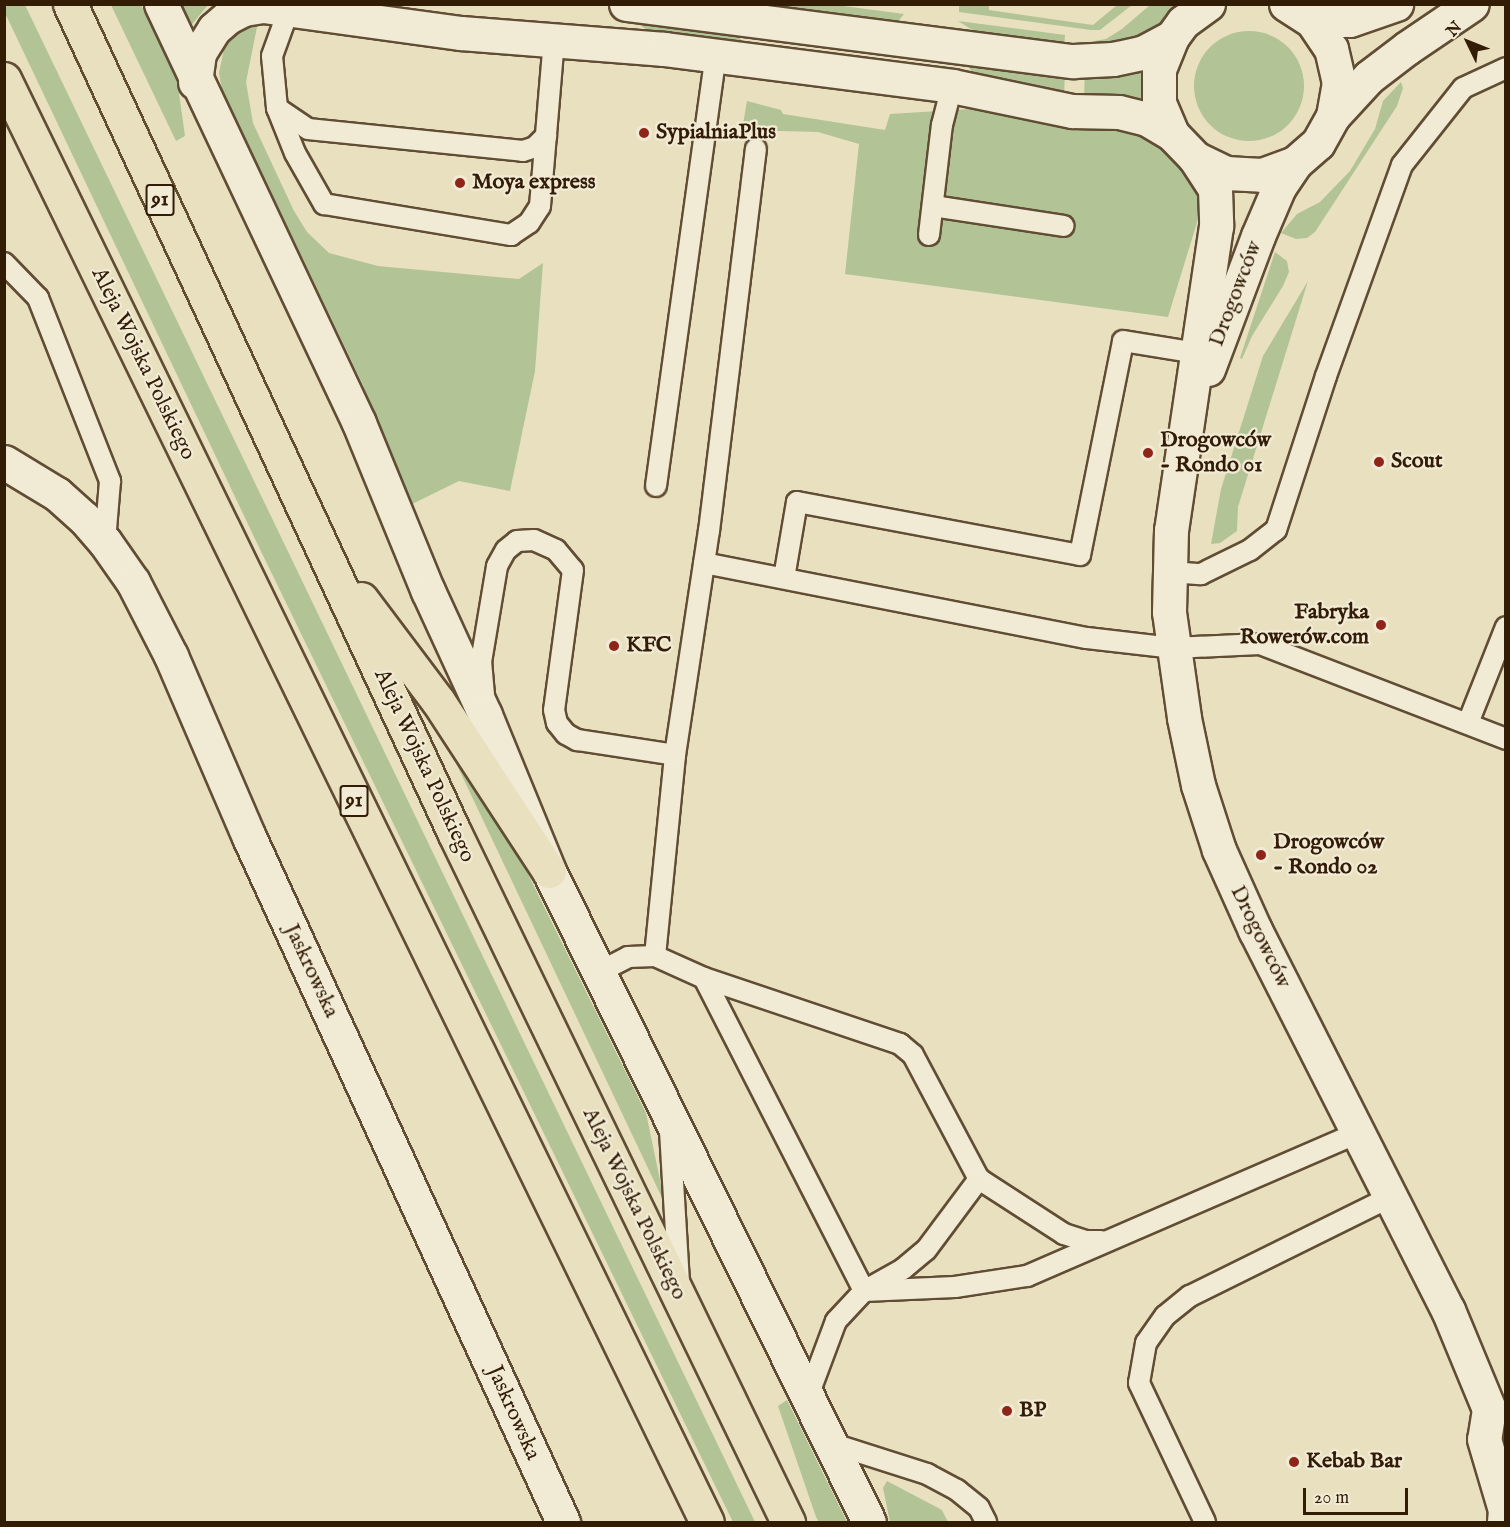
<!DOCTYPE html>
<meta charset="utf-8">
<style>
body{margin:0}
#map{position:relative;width:1510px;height:1527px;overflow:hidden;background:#e9e0c0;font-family:"IM FELL English",serif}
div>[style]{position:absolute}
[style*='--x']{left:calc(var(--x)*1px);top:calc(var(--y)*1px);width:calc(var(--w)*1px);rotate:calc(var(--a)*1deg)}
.green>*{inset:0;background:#b2c396;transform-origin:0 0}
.round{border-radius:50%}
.roads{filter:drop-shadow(2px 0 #604d34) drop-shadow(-2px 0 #604d34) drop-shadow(0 2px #604d34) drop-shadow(0 -2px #604d34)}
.service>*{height:20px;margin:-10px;padding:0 10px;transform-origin:10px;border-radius:10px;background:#f1ebd6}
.minor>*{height:33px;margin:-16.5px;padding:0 16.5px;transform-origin:16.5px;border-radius:16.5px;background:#f1ebd6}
.primary>*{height:33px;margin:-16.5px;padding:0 16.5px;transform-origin:16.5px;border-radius:16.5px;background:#e9e0c0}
.dots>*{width:16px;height:16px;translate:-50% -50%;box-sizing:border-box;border:3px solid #f1ebd6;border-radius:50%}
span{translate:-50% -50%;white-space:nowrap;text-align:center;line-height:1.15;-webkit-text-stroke:4.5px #f1ebd6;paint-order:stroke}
.shield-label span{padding:2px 4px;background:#f1ebd6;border:2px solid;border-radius:4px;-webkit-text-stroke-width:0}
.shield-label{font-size:21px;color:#331c06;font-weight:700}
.poi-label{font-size:22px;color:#331c06;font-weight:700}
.left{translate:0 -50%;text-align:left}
.right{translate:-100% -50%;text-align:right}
.street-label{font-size:22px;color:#331c06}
.frame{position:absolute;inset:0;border:6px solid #331c06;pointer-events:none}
.north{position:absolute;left:1438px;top:12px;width:60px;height:60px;-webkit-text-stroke:4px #f1ebd6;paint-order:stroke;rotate:313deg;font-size:16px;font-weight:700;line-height:24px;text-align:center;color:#331c06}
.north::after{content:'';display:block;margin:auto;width:21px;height:27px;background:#331c06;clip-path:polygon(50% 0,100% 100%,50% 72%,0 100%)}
.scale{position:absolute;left:1303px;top:1488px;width:105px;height:27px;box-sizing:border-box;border:3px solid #331c06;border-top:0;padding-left:8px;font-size:18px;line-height:21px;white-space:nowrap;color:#331c06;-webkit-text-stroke:4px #f1ebd6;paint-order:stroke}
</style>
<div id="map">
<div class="green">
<i style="clip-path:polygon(5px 4px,25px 5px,755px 1522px,733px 1522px,708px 1471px,256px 541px,5px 13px)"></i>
<i style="clip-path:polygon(111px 5px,141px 5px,177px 79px,185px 136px,176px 141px)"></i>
<i style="clip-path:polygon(175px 5px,208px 5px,189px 28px)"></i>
<i style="clip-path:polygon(769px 5px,836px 5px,904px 14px,896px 24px,778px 12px)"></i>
<i style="clip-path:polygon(959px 5px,989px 5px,989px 10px,1093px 25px,1117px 5px,1132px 5px,1100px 30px,1091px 30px,959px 12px)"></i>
<i style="clip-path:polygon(1150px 5px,1180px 5px,1142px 39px,1089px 48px,1089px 42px,1106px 39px,1122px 29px)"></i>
<i style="clip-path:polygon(625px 15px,731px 28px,743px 42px,649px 31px)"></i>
<i style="clip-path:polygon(259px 17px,246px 82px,253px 123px,294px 211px,307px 232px,329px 253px,378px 266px,519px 279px,543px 263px,535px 371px,510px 491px,459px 481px,402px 509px,363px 385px,222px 89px,219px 73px,224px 49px,232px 37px)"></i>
<i style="clip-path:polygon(958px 21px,1065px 35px,1064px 48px,979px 34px)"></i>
<i class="round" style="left:1194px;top:31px;width:110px;height:110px"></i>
<i style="clip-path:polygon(962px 58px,1065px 69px,1064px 100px,978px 80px)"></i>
<i style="left:1085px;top:69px;width:58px;height:31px;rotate:2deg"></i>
<i style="clip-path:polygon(1401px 82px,1403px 88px,1397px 106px,1315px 232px,1307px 238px,1296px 239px,1281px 233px,1297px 214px,1320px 202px,1350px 171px,1375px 129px,1383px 101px)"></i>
<i style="clip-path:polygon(747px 101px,781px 110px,783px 114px,885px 130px,890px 114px,970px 109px,1133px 125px,1154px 138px,1195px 183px,1203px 203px,1168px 317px,845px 274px,859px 144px,818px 132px,742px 130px)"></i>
<i style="clip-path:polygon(1275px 252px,1287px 261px,1289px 272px,1283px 286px,1252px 336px,1242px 359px,1240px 358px)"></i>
<i style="clip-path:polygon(1308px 281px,1238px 507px,1237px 531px,1220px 543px,1211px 544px,1221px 489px,1263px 356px)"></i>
<i style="clip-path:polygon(462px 757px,518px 854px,646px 1113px,665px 1204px,455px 761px)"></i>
<i style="clip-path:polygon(787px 1400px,847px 1522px,819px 1522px,816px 1517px,778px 1406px)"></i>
<i style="clip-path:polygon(887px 1481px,942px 1510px,948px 1522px,890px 1522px,883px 1488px)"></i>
</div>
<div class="roads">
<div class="service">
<i style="--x:289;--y:9;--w:50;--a:109.9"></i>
<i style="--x:272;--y:56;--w:52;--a:84.5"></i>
<i style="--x:277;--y:108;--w:48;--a:68.2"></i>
<i style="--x:295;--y:153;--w:59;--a:60.4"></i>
<i style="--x:324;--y:204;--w:190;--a:9.4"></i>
<i style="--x:511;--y:235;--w:22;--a:-34"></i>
<i style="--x:529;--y:223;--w:20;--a:-57"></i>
<i style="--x:540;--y:206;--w:166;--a:-85.2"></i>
<i style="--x:277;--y:108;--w:37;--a:34"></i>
<i style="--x:308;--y:129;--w:216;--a:5.8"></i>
<i style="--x:523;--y:151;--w:13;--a:-18"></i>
<i style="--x:535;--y:147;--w:16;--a:-45"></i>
<i style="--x:933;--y:206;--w:132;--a:8.7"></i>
<i style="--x:929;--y:235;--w:111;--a:-83.3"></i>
<i style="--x:942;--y:125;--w:40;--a:-75.6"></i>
<i style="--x:4;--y:263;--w:49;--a:45.8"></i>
<i style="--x:38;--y:298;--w:197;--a:68.5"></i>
<i style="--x:110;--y:481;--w:61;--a:94.7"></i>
<i style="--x:656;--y:486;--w:434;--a:-82.1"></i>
<i style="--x:704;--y:563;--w:390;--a:11.1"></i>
<i style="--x:1087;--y:638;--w:88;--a:6.6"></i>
<i style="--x:1174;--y:648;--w:86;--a:-2.7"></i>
<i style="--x:1260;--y:644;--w:264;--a:21.1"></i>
<i style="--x:1170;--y:572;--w:31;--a:4"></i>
<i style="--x:1201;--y:574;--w:55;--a:-26.1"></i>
<i style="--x:1250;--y:550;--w:33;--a:-38"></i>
<i style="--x:1276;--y:530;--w:162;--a:-72"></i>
<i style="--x:1326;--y:376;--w:224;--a:-70.2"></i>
<i style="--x:1402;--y:165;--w:98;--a:-51.6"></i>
<i style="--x:1463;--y:88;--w:47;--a:-24.9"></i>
<i style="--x:784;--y:578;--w:77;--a:-80.3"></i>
<i style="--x:797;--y:502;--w:288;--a:10.6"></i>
<i style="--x:1080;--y:555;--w:218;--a:-78.6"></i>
<i style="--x:1123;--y:341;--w:75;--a:9.2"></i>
<i style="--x:484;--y:695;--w:33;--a:-95"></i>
<i style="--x:481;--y:662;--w:97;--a:-80.5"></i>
<i style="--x:497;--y:566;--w:18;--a:-61"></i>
<i style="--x:506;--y:550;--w:14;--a:-39"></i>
<i style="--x:517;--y:541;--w:17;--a:-3"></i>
<i style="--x:534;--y:540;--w:24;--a:24"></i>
<i style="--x:556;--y:550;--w:26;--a:50"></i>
<i style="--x:573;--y:570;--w:141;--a:97.7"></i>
<i style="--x:554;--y:710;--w:13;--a:77"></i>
<i style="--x:557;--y:723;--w:14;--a:51"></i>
<i style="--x:566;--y:734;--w:13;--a:29"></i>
<i style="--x:577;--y:740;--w:99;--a:8.7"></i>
<i style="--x:1468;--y:723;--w:103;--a:-68.4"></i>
<i style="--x:655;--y:956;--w:202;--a:-84.3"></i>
<i style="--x:675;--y:755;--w:227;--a:-81.4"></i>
<i style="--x:709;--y:531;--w:385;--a:-83"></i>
<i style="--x:599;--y:972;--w:33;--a:-27"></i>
<i style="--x:628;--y:957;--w:27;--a:-2"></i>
<i style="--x:655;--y:956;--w:54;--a:24.2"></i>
<i style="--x:704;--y:978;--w:207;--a:18.6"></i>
<i style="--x:900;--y:1044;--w:17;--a:40"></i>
<i style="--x:913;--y:1055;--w:140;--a:62"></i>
<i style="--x:979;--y:1179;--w:101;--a:32.9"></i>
<i style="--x:1064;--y:1234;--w:22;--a:18"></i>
<i style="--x:1085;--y:1241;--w:16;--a:0"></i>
<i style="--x:704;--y:978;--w:352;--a:62.9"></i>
<i style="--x:864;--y:1291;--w:91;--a:-2.5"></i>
<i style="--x:955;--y:1287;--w:73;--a:-8.7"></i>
<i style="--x:1027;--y:1276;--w:362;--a:-23.4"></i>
<i style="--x:670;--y:1131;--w:151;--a:86.6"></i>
<i style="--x:808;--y:1396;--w:80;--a:-69.5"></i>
<i style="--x:836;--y:1321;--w:41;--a:-47"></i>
<i style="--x:864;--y:1291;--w:45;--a:-29.4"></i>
<i style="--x:903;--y:1269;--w:30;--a:-40"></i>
<i style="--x:926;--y:1250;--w:89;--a:-53.3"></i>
<i style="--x:830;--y:1443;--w:102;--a:17.7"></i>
<i style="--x:927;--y:1474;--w:34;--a:28"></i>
<i style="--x:957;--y:1490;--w:28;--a:39"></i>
<i style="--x:979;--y:1508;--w:16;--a:63"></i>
<i style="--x:1205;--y:1522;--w:154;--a:-115.4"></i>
<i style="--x:1139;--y:1383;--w:41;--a:-80.1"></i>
<i style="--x:1146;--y:1343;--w:33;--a:-55"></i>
<i style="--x:1165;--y:1316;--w:32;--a:-39"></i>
<i style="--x:1190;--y:1296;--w:225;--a:-26.3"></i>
</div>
<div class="minor">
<i style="--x:161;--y:4;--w:463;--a:64.7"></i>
<i style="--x:359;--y:423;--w:182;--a:67.7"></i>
<i style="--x:428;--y:591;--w:136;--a:65.3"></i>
<i style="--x:485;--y:715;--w:169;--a:67.7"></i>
<i style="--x:549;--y:871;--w:725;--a:63.82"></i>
<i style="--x:626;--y:4;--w:451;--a:7.3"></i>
<i style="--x:1073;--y:61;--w:40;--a:-2.9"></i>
<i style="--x:1113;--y:59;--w:30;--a:-12"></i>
<i style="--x:1142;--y:53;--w:34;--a:-28"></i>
<i style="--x:1208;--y:4;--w:31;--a:144"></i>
<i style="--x:1183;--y:22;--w:19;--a:126"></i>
<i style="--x:1172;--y:37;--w:35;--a:112"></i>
<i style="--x:1159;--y:69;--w:34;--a:90"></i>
<i style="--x:1159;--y:103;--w:34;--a:67"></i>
<i style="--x:1172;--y:134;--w:33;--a:46"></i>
<i style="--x:1195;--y:158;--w:34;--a:26"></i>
<i style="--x:1226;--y:173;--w:36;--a:3"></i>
<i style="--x:1262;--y:175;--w:35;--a:-20"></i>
<i style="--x:1295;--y:163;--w:30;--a:-41"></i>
<i style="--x:1318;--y:143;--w:31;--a:-61"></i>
<i style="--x:1333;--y:116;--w:34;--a:-80"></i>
<i style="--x:1339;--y:83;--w:35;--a:-103"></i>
<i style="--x:1331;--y:49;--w:34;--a:-124"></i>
<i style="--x:1312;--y:21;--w:31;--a:-147"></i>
<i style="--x:1312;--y:21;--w:38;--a:-2"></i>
<i style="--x:1350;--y:20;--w:49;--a:-19.2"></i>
<i style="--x:195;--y:82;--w:29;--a:-82"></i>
<i style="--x:199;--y:53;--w:28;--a:-58"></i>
<i style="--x:214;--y:29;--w:18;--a:-41"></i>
<i style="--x:228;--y:17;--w:18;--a:-27"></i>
<i style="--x:244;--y:9;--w:19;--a:-9"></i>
<i style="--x:263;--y:6;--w:200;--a:7.8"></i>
<i style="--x:461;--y:33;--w:204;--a:4.5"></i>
<i style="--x:664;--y:49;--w:290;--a:7.3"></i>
<i style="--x:952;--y:86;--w:123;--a:11.8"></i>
<i style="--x:1072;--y:111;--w:47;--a:1.2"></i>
<i style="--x:1119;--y:112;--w:29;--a:14"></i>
<i style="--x:1147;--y:119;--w:29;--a:31"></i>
<i style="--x:1333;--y:116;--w:53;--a:-47.3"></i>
<i style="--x:1369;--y:77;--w:48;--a:-37.3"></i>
<i style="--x:1407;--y:48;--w:78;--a:-34.1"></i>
<i style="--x:1195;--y:158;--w:37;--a:57"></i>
<i style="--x:1215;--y:189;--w:37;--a:88"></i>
<i style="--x:1216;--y:226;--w:307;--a:98.4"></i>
<i style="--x:1171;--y:530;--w:82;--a:91.4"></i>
<i style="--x:1169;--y:612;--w:107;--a:81.9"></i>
<i style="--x:1184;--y:718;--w:68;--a:78.2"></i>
<i style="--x:1198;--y:785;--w:68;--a:72.1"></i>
<i style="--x:1219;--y:850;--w:88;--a:65.8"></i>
<i style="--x:1255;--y:930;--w:426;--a:63.1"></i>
<i style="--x:1448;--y:1310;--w:107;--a:67.5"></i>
<i style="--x:1489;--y:1409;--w:30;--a:99"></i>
<i style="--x:1484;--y:1439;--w:74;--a:73.5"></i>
<i style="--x:1505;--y:1510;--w:12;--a:95"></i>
<i style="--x:1208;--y:369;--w:142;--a:-69.4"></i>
<i style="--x:1258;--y:236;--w:53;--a:-66.8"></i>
<i style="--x:1279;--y:187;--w:29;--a:-56"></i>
<i style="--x:4;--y:462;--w:62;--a:31.1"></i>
<i style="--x:57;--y:494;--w:36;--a:42"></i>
<i style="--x:84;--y:518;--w:32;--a:49"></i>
<i style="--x:105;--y:542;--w:49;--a:55"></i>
<i style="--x:133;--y:582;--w:83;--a:62.8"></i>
<i style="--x:171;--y:656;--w:197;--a:66.7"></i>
<i style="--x:249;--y:837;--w:754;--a:65.37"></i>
</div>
<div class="primary">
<i style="--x:70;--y:4;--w:913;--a:65.12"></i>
<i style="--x:454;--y:832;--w:767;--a:64.17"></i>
<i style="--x:4;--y:79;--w:1605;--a:64.03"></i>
<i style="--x:361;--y:599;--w:128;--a:53"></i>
<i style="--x:438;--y:701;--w:203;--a:56.9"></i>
</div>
</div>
<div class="dots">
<i style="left:644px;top:133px;background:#8f2418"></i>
<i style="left:460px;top:183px;background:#8f2418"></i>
<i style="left:1148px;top:453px;background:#8f2418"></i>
<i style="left:1379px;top:462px;background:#8f2418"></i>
<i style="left:1381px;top:625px;background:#8f2418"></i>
<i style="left:614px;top:646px;background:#8f2418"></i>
<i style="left:1261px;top:855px;background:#8f2418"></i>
<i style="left:1007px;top:1411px;background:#8f2418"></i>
<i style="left:1294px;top:1462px;background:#8f2418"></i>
</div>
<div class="shield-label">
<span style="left:160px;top:200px">91</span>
<span style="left:354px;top:801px">91</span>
</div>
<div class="poi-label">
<span class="left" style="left:656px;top:133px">SypialniaPlus</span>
<span class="left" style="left:472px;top:183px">Moya express</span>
<span class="left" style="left:1160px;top:453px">Drogowców<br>- Rondo 01</span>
<span class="left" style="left:1391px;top:462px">Scout</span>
<span class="right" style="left:1369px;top:625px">Fabryka<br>Rowerów.com</span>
<span class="left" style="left:626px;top:646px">KFC</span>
<span class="left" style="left:1273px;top:855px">Drogowców<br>- Rondo 02</span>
<span class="left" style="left:1019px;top:1411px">BP</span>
<span class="left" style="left:1306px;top:1462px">Kebab Bar</span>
</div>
<div class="street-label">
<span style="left:1236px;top:294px;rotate:-69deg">Drogowców</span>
<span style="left:143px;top:364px;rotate:64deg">Aleja Wojska Polskiego</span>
<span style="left:424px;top:766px;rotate:65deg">Aleja Wojska Polskiego</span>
<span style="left:1260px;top:937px;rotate:64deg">Drogowców</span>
<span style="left:311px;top:971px;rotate:65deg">Jaskrowska</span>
<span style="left:634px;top:1204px;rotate:64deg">Aleja Wojska Polskiego</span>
<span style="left:513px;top:1413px;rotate:66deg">Jaskrowska</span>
</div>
<div class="frame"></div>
<div class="north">N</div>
<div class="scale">20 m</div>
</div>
